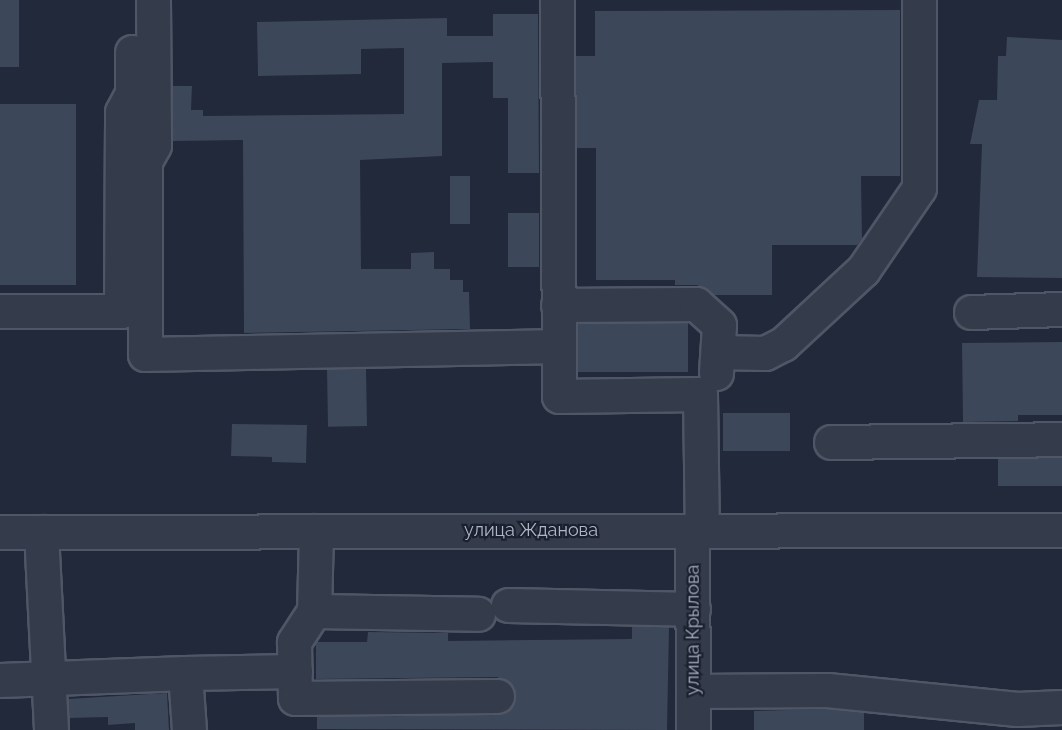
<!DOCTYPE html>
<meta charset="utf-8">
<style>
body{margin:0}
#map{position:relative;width:1062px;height:730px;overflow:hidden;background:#21293a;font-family:Raleway,sans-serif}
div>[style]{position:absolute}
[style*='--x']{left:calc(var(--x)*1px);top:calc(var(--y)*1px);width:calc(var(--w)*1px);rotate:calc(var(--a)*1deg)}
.building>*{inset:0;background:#3c4759;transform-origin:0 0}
.roads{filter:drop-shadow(2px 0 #4f5665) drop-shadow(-2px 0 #4f5665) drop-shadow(0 2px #4f5665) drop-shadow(0 -2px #4f5665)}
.minor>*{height:33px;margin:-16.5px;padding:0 16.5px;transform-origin:16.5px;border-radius:16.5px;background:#343b4a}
span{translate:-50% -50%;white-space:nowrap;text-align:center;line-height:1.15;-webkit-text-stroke:4.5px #1a202f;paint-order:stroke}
.street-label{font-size:18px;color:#afb6c6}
</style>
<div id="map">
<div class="building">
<i style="left:0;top:0;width:19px;height:67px"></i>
<i style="clip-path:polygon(900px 10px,900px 176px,861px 176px,862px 239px,857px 245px,772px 245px,772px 295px,714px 295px,697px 285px,675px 285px,675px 280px,596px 280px,596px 148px,576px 148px,576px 56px,595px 56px,595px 11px)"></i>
<i style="clip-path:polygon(493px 14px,538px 14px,539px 173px,508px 173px,508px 98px,493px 98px,493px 62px,442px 63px,442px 156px,360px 160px,361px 269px,411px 269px,411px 253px,434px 252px,434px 269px,450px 269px,450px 280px,463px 280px,463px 292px,469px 292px,470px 329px,244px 333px,243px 140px,173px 141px,172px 86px,192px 86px,191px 110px,203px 110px,203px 116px,404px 114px,404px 48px,361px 49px,361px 74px,258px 76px,257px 22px,447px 18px,447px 36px,493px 36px)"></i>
<i style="clip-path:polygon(1007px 37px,1062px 40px,1062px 278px,977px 277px,982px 144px,970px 144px,979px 100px,997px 100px,998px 56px,1006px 56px)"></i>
<i style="left:0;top:104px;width:76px;height:181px"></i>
<i style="left:450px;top:176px;width:20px;height:48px"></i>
<i style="left:508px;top:213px;width:31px;height:54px"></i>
<i style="left:688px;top:323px;width:49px;height:111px;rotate:90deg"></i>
<i style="clip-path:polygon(1062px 342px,1062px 415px,1018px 415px,1018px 421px,963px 422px,962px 343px)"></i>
<i style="left:366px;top:368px;width:58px;height:39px;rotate:89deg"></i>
<i style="left:723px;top:413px;width:67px;height:38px"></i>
<i style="clip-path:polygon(232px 424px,307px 425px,306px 463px,272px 462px,272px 457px,231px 456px)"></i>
<i style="left:1062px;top:458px;width:28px;height:64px;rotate:90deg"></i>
<i style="clip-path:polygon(632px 627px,669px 627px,667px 730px,317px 729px,317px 717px,498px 715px,507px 712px,516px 696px,513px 686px,497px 677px,316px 679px,316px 642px,367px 642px,368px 632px,448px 633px,448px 641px,632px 639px)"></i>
<i style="clip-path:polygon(167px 693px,169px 730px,135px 730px,135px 723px,108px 725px,108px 717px,69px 718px,68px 699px)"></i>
<i style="clip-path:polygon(826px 709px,864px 713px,864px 730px,754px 730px,754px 711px)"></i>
</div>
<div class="roads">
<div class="minor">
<i style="--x:153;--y:0;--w:145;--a:89.6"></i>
<i style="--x:154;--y:145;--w:18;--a:119"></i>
<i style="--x:145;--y:161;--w:193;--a:90"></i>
<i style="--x:145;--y:354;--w:414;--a:-1.1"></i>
<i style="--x:557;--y:0;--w:396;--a:89.7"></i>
<i style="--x:559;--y:396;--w:141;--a:-0.8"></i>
<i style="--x:700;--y:394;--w:136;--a:89.2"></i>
<i style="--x:558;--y:305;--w:138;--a:-0.4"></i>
<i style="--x:696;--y:304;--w:31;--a:42"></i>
<i style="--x:719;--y:325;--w:48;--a:93.6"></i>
<i style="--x:0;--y:311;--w:121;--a:0"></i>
<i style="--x:121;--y:311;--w:199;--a:-89.7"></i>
<i style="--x:122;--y:112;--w:21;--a:-62"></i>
<i style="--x:132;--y:93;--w:41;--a:-90"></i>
<i style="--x:971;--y:312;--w:91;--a:-1.9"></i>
<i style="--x:719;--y:352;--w:46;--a:1.2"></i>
<i style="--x:765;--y:353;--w:20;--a:-27"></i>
<i style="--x:783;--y:344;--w:109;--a:-42.8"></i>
<i style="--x:863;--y:270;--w:99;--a:-55.7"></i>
<i style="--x:919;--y:188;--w:188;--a:-90"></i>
<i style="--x:831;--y:442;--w:231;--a:-0.7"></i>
<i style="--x:692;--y:530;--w:200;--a:89.7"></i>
<i style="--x:316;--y:531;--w:80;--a:91.4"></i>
<i style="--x:314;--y:611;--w:164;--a:1"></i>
<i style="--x:0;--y:532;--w:1062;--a:-0.11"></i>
<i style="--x:41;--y:532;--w:198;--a:87.1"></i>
<i style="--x:508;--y:605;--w:185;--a:1.2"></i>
<i style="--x:314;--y:611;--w:37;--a:123"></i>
<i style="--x:294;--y:642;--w:56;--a:89"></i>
<i style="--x:295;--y:698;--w:202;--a:-0.6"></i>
<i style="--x:185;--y:673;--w:110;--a:-1"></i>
<i style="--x:0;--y:680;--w:185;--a:-2.2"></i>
<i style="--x:185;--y:673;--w:57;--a:86"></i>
<i style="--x:693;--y:691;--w:134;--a:-0.4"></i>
<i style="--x:827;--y:690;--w:191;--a:5.7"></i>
<i style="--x:1017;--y:709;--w:45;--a:-2.5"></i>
</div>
</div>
<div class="street-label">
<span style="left:531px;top:530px">улица Жданова</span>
<span style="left:693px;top:630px;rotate:-90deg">улица Крылова</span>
</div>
</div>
